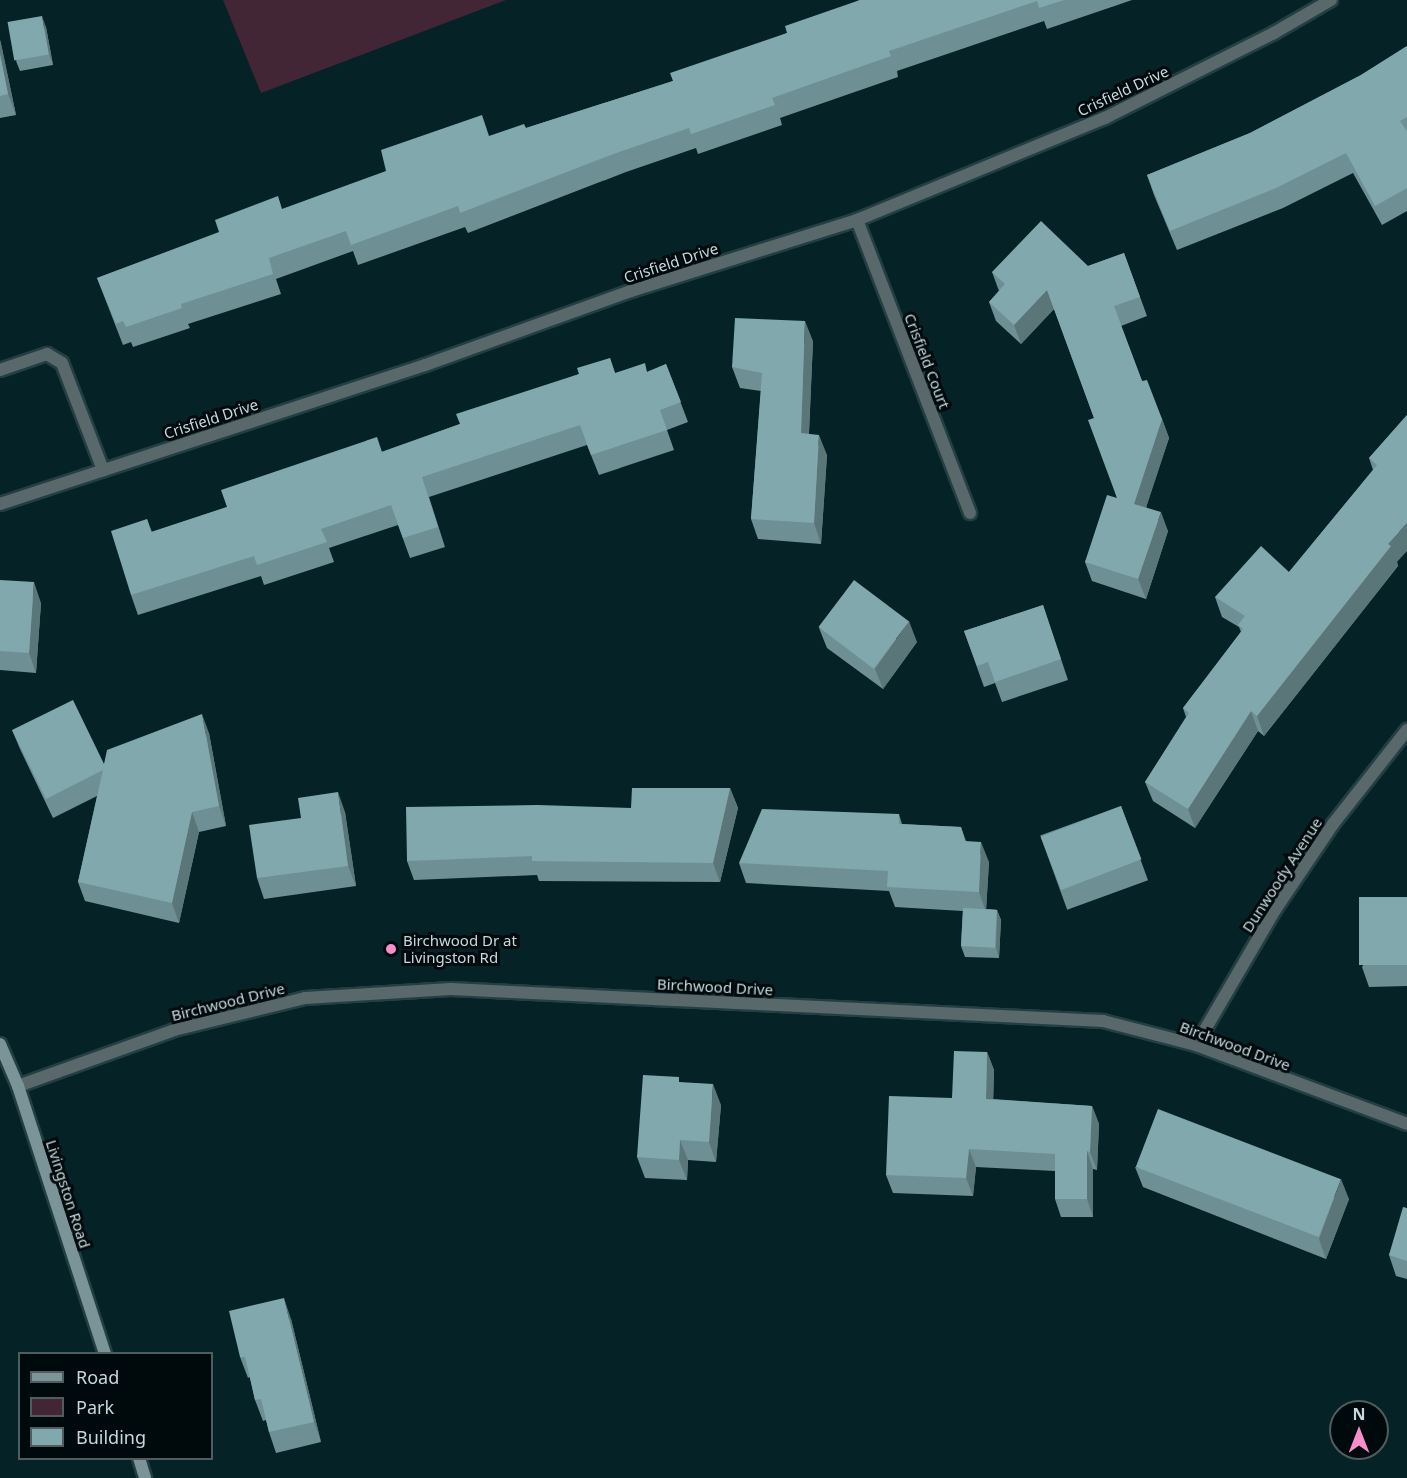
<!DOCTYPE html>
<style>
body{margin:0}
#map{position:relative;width:1407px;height:1478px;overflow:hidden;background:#052226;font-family:"Noto Sans",sans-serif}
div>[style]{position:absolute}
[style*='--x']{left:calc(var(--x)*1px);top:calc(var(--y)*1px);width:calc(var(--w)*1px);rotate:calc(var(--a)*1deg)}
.green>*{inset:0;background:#432636}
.roads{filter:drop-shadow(2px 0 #243f43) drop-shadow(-2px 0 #243f43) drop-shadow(0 2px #243f43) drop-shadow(0 -2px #243f43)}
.lane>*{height:12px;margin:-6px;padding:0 6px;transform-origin:6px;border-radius:6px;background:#59696b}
.street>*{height:12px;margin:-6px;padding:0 6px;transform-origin:6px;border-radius:6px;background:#59696b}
.secondary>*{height:12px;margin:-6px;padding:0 6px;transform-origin:6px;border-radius:6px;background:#7a9497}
.wall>*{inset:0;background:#6e9095;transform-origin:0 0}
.shaded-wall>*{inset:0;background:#5a7679}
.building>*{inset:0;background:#80a8ad;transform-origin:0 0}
.dots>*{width:16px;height:16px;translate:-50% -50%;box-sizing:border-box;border:3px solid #000a0c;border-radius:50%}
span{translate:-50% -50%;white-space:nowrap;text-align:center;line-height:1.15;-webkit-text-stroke:6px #000a0c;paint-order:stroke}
.street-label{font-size:15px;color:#c5d9dc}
.poi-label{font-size:15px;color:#c5d9dc}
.left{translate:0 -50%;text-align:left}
.legend{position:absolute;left:18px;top:1352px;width:195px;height:108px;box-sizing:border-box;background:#000a0c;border:2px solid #4f5d5f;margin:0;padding:8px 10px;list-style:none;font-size:18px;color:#c5d9dc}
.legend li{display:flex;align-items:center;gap:12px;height:30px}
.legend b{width:30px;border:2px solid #4f5d5f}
.north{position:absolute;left:1329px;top:1400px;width:60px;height:60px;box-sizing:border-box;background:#000a0c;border:2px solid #4f5d5f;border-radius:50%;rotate:0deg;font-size:16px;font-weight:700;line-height:24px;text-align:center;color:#c5d9dc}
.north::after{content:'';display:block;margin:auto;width:21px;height:27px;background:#f98fca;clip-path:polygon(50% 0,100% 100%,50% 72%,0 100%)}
</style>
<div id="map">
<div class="green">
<i style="clip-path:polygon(223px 0,506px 0,261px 93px)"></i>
</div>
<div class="roads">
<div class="lane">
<i style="--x:0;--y:370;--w:50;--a:-18.8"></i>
<i style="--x:47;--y:354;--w:17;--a:31"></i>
<i style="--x:62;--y:363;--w:115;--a:69"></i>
</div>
<div class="street">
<i style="--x:857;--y:220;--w:314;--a:68.9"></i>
<i style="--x:0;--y:504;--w:447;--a:-18.1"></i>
<i style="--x:425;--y:365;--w:219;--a:-19.8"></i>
<i style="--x:631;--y:291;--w:237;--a:-17.4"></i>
<i style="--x:857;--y:220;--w:268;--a:-22.4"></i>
<i style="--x:1105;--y:118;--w:189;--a:-26.7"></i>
<i style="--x:1274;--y:33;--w:66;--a:-30.1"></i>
<i style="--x:1196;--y:1045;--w:156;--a:-59.7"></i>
<i style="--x:1275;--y:910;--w:104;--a:-56"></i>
<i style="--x:1333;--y:824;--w:120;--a:-51.8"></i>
<i style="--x:18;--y:1086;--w:166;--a:-19.7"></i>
<i style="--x:174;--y:1030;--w:135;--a:-13.7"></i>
<i style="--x:305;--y:998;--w:146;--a:-3.5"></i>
<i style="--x:451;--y:989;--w:653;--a:2.81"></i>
<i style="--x:1103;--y:1021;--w:96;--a:14.5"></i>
<i style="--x:1196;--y:1045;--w:225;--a:20.5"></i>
</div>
<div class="secondary">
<i style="--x:0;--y:1044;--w:46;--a:66.8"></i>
<i style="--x:18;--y:1086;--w:282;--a:72"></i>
<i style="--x:139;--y:1458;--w:21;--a:73"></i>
</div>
</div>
<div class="wall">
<i style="clip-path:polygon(860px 0,1132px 0,1047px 29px,1044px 21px,897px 71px,898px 77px,780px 118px,782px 125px,698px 154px,696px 148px,626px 172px,468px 233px,465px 227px,358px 265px,353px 251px,276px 279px,281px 294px,188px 324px,190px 328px,133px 347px,131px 342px,123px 345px,97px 278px,283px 209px,490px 136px,526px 128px,673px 81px,787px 33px)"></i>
<i style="clip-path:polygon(46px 27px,53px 65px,20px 71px,16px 61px)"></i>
<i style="clip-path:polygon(0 40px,16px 115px,0 118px)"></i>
<i style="clip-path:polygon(1407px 46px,1407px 211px,1382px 225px,1353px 173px,1283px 208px,1177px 250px,1154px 195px,1147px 175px,1250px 133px,1361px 75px)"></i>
<i style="clip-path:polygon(1124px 253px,1147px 316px,1121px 326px,1142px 381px,1162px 419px,1169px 438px,1146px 507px,1168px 531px,1146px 599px,1092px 581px,1085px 562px,1117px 498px,1094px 418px,1054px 309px,1021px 344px,996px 321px,989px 302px,999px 291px,992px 272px,1088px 266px)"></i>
<i style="clip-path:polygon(813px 341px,809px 434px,827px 455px,821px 544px,758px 539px,751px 519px,761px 391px,740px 388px,732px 367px)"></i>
<i style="clip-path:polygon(610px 358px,615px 373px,647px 372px,666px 364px,688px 422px,667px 430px,674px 450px,599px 475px,587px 445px,429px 497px,445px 547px,410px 558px,398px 525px,329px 548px,334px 562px,264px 585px,261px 576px,138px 615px,131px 595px,147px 519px,152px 532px,227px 507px,460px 424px,579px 374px)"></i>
<i style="clip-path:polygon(1407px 415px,1397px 562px,1398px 566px,1264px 736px,1258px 731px,1195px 828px,1153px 801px,1145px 782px,1186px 717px,1183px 708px,1241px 632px,1239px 627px,1222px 617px,1215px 597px,1289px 572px,1373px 470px,1369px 458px)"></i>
<i style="clip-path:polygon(0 580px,41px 603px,36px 673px,0 670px)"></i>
<i style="clip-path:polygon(1043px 605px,1068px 680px,1002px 702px,995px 683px,984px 687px,964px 631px)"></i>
<i style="clip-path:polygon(819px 628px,917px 642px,883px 689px,827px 648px)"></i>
<i style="clip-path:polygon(12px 730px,104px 764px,209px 733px,226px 826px,199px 832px,179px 923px,85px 901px,78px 882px,97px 796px,53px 818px,20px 749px)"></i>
<i style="clip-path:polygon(730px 788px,738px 808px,720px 882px,539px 881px,537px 875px,414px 880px,407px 861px,631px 808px)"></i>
<i style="left:1121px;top:806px;width:79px;height:86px;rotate:70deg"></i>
<i style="clip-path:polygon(345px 812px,356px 886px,264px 899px,257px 878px)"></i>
<i style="clip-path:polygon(899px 814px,902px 824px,961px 827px,966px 841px,989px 862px,986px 909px,997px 910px,1001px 920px,999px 958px,965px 957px,961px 946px,963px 911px,895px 907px,889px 891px,746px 883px,739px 863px)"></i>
<i style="clip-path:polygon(1407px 897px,1407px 986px,1369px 987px,1362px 967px)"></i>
<i style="clip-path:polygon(987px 1052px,994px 1070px,993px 1099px,1092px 1106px,1099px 1124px,1097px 1170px,1093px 1169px,1093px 1217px,1061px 1217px,1055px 1199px,1055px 1171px,976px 1167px,973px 1196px,893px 1193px,886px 1175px,952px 1098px)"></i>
<i style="clip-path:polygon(681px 1082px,721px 1105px,716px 1162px,688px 1160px,687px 1180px,645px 1178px,637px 1157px)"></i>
<i style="clip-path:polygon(1135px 1167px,1349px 1199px,1326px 1259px,1143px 1187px)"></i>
<i style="clip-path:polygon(1407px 1208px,1407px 1279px,1396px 1276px,1389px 1255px)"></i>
<i style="clip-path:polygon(291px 1319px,321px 1442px,276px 1453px,269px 1432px,266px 1420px,263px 1421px,255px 1400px,250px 1377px,248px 1378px,240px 1357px)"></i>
</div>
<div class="shaded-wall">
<i style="clip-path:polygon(42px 16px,46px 27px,53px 65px,49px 54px)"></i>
<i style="clip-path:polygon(0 40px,1px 43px,16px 115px,8px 94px,0 54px)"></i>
<i style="clip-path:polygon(1047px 290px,1054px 309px,1021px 344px,1014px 325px)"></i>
<i style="clip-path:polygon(805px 321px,813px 341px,808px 453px,801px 433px)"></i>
<i style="clip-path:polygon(1162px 419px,1169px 438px,1141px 523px,1134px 504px)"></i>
<i style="clip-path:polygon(819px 435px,827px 455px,821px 544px,814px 523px)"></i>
<i style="clip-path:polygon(1161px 512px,1168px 531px,1146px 599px,1138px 579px)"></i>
<i style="clip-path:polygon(1407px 523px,1407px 551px,1397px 562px,1398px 566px,1264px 736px,1257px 716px,1388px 544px)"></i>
<i style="clip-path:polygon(34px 582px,41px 603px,36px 673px,29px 653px)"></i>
<i style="clip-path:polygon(909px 621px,917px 642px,883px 689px,875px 669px)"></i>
<i style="clip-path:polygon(1251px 711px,1258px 731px,1195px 828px,1188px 809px)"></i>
<i style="clip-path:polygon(202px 714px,209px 733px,226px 826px,219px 806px)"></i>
<i style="clip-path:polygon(730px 788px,738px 808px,720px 882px,713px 863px)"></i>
<i style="clip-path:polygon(338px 792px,345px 812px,356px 886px,348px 866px)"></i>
<i style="clip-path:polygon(192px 812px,199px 832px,179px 923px,172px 903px)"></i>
<i style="clip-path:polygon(981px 842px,989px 862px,986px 912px,979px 892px)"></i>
<i style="clip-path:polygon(997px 910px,1001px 920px,999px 958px,996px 948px)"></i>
<i style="clip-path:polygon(987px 1052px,994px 1070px,993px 1117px,986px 1099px)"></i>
<i style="clip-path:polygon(713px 1084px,721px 1105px,716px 1162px,709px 1142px)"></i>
<i style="clip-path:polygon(1092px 1106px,1099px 1124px,1097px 1170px,1090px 1152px)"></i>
<i style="clip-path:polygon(680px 1140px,688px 1160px,687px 1180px,679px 1160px)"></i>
<i style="clip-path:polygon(969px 1149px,976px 1167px,973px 1196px,966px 1178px)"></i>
<i style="clip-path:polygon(1087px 1151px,1093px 1169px,1093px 1217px,1087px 1199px)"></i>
<i style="clip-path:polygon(1341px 1179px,1349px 1199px,1326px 1259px,1319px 1239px)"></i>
<i style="clip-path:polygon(284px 1298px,291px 1319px,321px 1442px,314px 1422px)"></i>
</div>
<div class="building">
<i style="clip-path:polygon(860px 0,1064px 0,1039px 8px,1037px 1px,889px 51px,891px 56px,772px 98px,775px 105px,691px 134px,689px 128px,619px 152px,460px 213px,458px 206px,351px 245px,346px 231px,269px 258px,273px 274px,181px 304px,182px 308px,126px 327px,123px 321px,116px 324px,97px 278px,219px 232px,215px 220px,278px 196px,282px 209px,386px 171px,381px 150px,482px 115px,489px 136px,524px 124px,526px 128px,673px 81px,670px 73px,787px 33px,785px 26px)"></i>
<i style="left:42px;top:16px;width:39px;height:35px;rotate:80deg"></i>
<i style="clip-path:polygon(1407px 46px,1407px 117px,1400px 121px,1407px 131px,1407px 188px,1375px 206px,1346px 153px,1276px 188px,1170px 231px,1147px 175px,1250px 133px,1361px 75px)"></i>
<i style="clip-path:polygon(0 54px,8px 94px,0 96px)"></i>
<i style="clip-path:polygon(1041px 221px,1088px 266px,1124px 253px,1140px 297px,1114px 306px,1142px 381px,1147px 380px,1162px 419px,1134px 504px,1161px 512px,1138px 579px,1085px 562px,1107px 495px,1117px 498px,1088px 420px,1094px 418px,1047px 290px,1014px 325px,989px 302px,1005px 284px,992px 272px)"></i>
<i style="clip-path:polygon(735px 318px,805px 321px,801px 433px,819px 435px,814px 523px,751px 519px,762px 373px,732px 367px)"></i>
<i style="clip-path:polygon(610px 358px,615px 373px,645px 363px,647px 372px,666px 364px,681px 402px,660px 410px,667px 430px,591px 455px,580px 425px,422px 477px,438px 527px,403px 538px,391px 505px,321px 529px,327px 542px,257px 565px,254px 556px,131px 595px,111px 531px,147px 519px,151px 532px,227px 507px,221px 490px,377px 437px,382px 452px,460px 424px,456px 414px,579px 374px,577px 368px)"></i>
<i style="clip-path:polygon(1407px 415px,1407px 523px,1388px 544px,1391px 546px,1257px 716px,1251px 711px,1188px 809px,1145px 782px,1189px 713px,1183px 708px,1243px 629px,1238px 625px,1245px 616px,1215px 597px,1261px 546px,1289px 572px,1377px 465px,1369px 458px)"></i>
<i style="clip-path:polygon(0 580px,34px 582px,29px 653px,0 651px)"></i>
<i style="left:854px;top:580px;width:69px;height:59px;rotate:37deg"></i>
<i style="clip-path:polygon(1043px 605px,1061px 659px,995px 682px,988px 662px,977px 666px,964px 631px)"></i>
<i style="clip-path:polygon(73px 700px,104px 764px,107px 750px,202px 714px,219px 806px,192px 812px,172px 903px,78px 882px,103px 770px,46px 799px,12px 730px)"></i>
<i style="clip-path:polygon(632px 788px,730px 788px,713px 863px,532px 861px,532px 856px,407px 861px,406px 807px,538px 805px,631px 808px)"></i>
<i style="clip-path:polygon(338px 792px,348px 866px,257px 878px,249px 825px,301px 818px,298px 798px)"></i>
<i style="left:1121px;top:806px;width:57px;height:86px;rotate:69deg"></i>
<i style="clip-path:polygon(762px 809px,899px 814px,899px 824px,961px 827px,965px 841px,981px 842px,979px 892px,887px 887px,888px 871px,739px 863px)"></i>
<i style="left:1407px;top:897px;width:68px;height:48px;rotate:90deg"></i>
<i style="left:963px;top:908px;width:34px;height:38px;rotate:3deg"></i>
<i style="clip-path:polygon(954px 1051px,987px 1052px,986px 1099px,1092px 1106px,1090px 1152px,1087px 1151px,1087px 1199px,1055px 1199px,1055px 1154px,969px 1149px,966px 1178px,886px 1175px,889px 1096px,952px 1098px)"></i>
<i style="clip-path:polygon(643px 1075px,679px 1077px,679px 1082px,713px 1084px,709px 1142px,680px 1140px,679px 1160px,637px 1157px)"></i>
<i style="left:1158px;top:1109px;width:196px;height:62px;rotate:21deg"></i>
<i style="clip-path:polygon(1403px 1207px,1407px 1208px,1407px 1261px,1389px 1255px)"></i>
<i style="clip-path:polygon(284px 1298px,314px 1422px,269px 1432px,261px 1399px,255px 1400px,245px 1357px,240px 1357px,229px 1311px)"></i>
</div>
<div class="dots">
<i style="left:391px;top:949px;background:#f98fca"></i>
</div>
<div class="street-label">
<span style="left:1123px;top:91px;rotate:-25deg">Crisfield Drive</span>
<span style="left:671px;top:263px;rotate:-18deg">Crisfield Drive</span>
<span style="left:927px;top:361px;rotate:69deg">Crisfield Court</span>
<span style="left:211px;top:419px;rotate:-18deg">Crisfield Drive</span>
<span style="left:1282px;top:875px;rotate:-57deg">Dunwoody Avenue</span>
<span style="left:715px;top:987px;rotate:3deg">Birchwood Drive</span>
<span style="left:228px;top:1002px;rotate:-14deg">Birchwood Drive</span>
<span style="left:1235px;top:1046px;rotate:20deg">Birchwood Drive</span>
<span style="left:68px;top:1194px;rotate:72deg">Livingston Road</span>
</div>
<div class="poi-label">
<span class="left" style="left:403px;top:949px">Birchwood Dr at<br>Livingston Rd</span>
</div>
<ul class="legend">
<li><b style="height:8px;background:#7a9497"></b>Road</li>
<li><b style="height:16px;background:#432636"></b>Park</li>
<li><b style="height:16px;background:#80a8ad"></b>Building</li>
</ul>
<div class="north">N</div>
</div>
